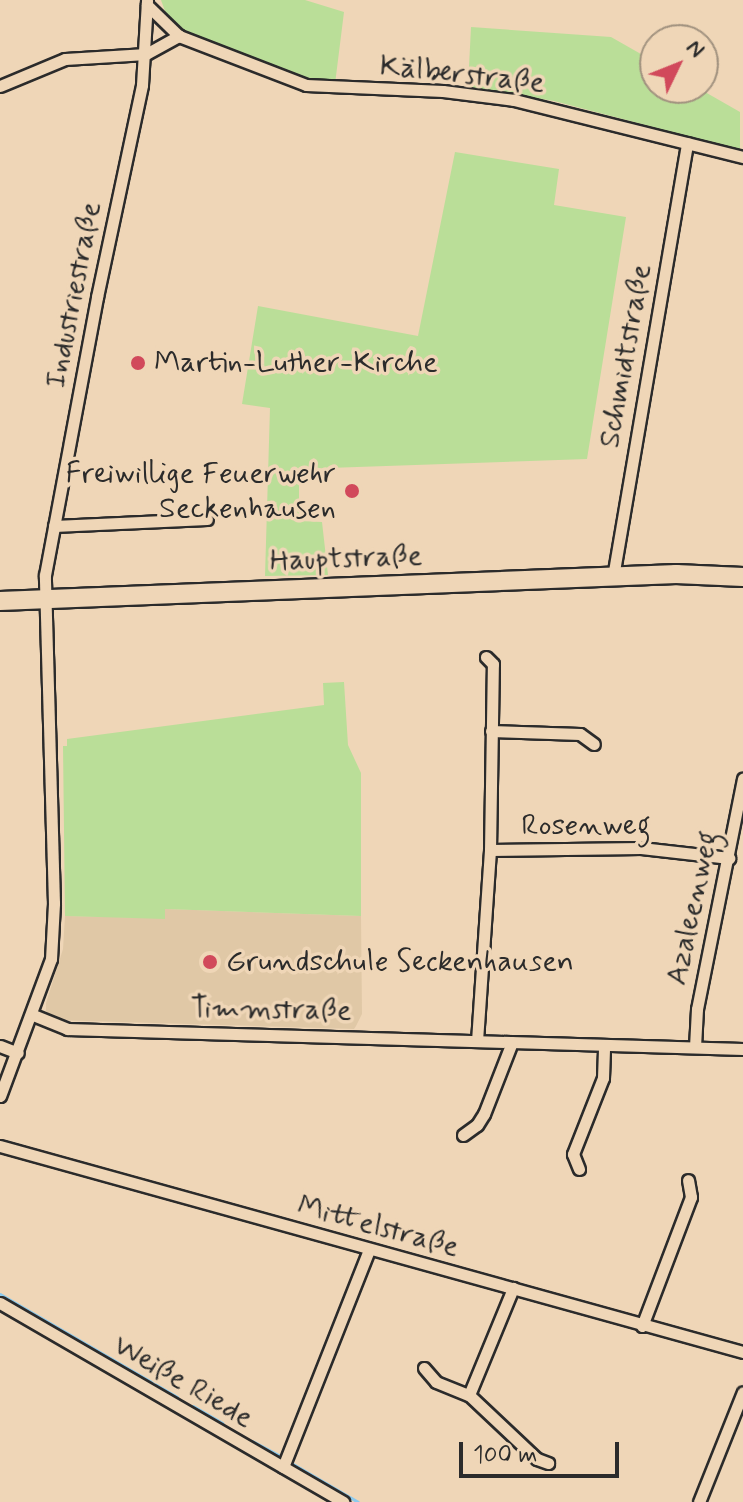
<!DOCTYPE html>
<meta charset="utf-8">
<style>
body{margin:0}
#map{position:relative;width:743px;height:1502px;overflow:hidden;background:#efd6b7;font-family:Mynerve,sans-serif}
div>[style]{position:absolute}
[style*='--x']{left:calc(var(--x)*1px);top:calc(var(--y)*1px);width:calc(var(--w)*1px);rotate:calc(var(--a)*1deg)}
.built>*{inset:0;background:#e0c8a6}
.green>*{inset:0;background:#bade98}
.stream>*{height:3px;margin:-1.5px;padding:0 1.5px;transform-origin:1.5px;border-radius:1.5px;background:#8ccaed}
.roads{filter:drop-shadow(2px 0 #2b2b2b) drop-shadow(-2px 0 #2b2b2b) drop-shadow(0 2px #2b2b2b) drop-shadow(0 -2px #2b2b2b)}
.minor>*{height:11px;margin:-5.5px;padding:0 5.5px;transform-origin:5.5px;border-radius:5.5px;background:#efd6b7}
.primary>*{height:18px;margin:-9px;padding:0 9px;transform-origin:9px;border-radius:9px;background:#efd6b7}
.dots>*{width:22px;height:22px;translate:-50% -50%;box-sizing:border-box;border:4px solid #efd6b7;border-radius:50%}
span{translate:-50% -50%;white-space:nowrap;text-align:center;line-height:1.15;-webkit-text-stroke:7px #efd6b7;paint-order:stroke}
.street-label{font-size:30px;color:#2b2b2b}
.poi-label{font-size:30px;color:#2b2b2b}
.left{translate:0 -50%;text-align:left}
.right{translate:-100% -50%;text-align:right}
.north{position:absolute;left:639px;top:24px;width:80px;height:80px;box-sizing:border-box;background:#efd6b7;border:2px solid #a1927f;border-radius:50%;rotate:47deg;font-size:22px;font-weight:700;line-height:32px;text-align:center;color:#2b2b2b}
.north::after{content:'';display:block;margin:auto;width:28px;height:36px;background:#d1495b;clip-path:polygon(50% 0,100% 100%,50% 72%,0 100%)}
.scale{position:absolute;left:459px;top:1442px;width:160px;height:36px;box-sizing:border-box;border:4px solid #2b2b2b;border-top:0;padding-left:10px;font-size:24px;line-height:28px;white-space:nowrap;color:#2b2b2b;-webkit-text-stroke:6px #efd6b7;paint-order:stroke}
</style>
<div id="map">
<div class="built">
<i style="clip-path:polygon(165px 909px,361px 916px,362px 1014px,356px 1026px,354px 1029px,53px 1020px,46px 1011px,46px 1003px,63px 949px,65px 916px,165px 918px)"></i>
</div>
<div class="green">
<i style="clip-path:polygon(161px 0,305px 0,344px 12px,335px 84px,300px 77px,188px 34px,166px 14px)"></i>
<i style="clip-path:polygon(471px 27px,611px 37px,655px 62px,655px 88px,698px 88px,740px 112px,740px 150px,554px 101px,468px 87px)"></i>
<i style="clip-path:polygon(455px 152px,559px 169px,554px 205px,626px 217px,587px 459px,299px 469px,299px 521px,322px 522px,328px 575px,265px 576px,270px 408px,242px 404px,258px 306px,418px 336px)"></i>
<i style="clip-path:polygon(344px 682px,348px 745px,361px 773px,361px 916px,165px 909px,165px 919px,65px 916px,63px 746px,67px 746px,67px 739px,324px 705px,323px 683px)"></i>
</div>
<div class="stream">
<i style="--x:0;--y:1294;--w:205;--a:30.2"></i>
<i style="--x:193;--y:1406;--w:34;--a:30"></i>
<i style="--x:252;--y:1441;--w:30;--a:28"></i>
<i style="--x:293;--y:1464;--w:75;--a:30.3"></i>
</div>
<div class="roads">
<div class="minor">
<i style="--x:147;--y:5;--w:45;--a:44.1"></i>
<i style="--x:0;--y:86;--w:70;--a:-22.6"></i>
<i style="--x:65;--y:59;--w:81;--a:-3.5"></i>
<i style="--x:146;--y:54;--w:38;--a:-29"></i>
<i style="--x:179;--y:36;--w:136;--a:21.1"></i>
<i style="--x:306;--y:85;--w:137;--a:2.5"></i>
<i style="--x:443;--y:91;--w:72;--a:7.2"></i>
<i style="--x:514;--y:100;--w:236;--a:14"></i>
<i style="--x:54;--y:526;--w:153;--a:-2.6"></i>
<i style="--x:613;--y:577;--w:440;--a:-80.3"></i>
<i style="--x:491;--y:731;--w:89;--a:1.9"></i>
<i style="--x:580;--y:734;--w:17;--a:36"></i>
<i style="--x:490;--y:850;--w:151;--a:-0.8"></i>
<i style="--x:641;--y:848;--w:89;--a:6.5"></i>
<i style="--x:33;--y:1015;--w:37;--a:22"></i>
<i style="--x:67;--y:1029;--w:676;--a:1.69"></i>
<i style="--x:477;--y:1041;--w:191;--a:-86.1"></i>
<i style="--x:490;--y:850;--w:186;--a:-89.1"></i>
<i style="--x:493;--y:664;--w:10;--a:-135"></i>
<i style="--x:0;--y:1046;--w:19;--a:21"></i>
<i style="--x:695;--y:1047;--w:38;--a:-87"></i>
<i style="--x:697;--y:1009;--w:235;--a:-78.7"></i>
<i style="--x:0;--y:1096;--w:146;--a:-69.6"></i>
<i style="--x:51;--y:959;--w:56;--a:-86.9"></i>
<i style="--x:54;--y:903;--w:328;--a:-91.6"></i>
<i style="--x:45;--y:575;--w:283;--a:-79.4"></i>
<i style="--x:97;--y:297;--w:217;--a:-78"></i>
<i style="--x:142;--y:85;--w:85;--a:-86.6"></i>
<i style="--x:463;--y:1135;--w:17;--a:-36"></i>
<i style="--x:477;--y:1125;--w:13;--a:-58"></i>
<i style="--x:484;--y:1114;--w:77;--a:-68.7"></i>
<i style="--x:0;--y:1146;--w:771;--a:15.5"></i>
<i style="--x:579;--y:1169;--w:16;--a:-112"></i>
<i style="--x:573;--y:1154;--w:82;--a:-68.5"></i>
<i style="--x:603;--y:1078;--w:33;--a:-88"></i>
<i style="--x:0;--y:1303;--w:397;--a:30.1"></i>
<i style="--x:642;--y:1326;--w:138;--a:-69.2"></i>
<i style="--x:691;--y:1197;--w:17;--a:-100"></i>
<i style="--x:424;--y:1368;--w:18;--a:49"></i>
<i style="--x:436;--y:1382;--w:35;--a:22"></i>
<i style="--x:469;--y:1395;--w:116;--a:-67.6"></i>
<i style="--x:469;--y:1395;--w:93;--a:43.3"></i>
<i style="--x:537;--y:1459;--w:12;--a:20"></i>
<i style="--x:283;--y:1467;--w:233;--a:-68.4"></i>
<i style="--x:699;--y:1502;--w:118;--a:-68.2"></i>
</div>
<div class="primary">
<i style="--x:0;--y:601;--w:677;--a:-2.29"></i>
<i style="--x:676;--y:574;--w:67;--a:2.6"></i>
</div>
</div>
<div class="dots">
<i style="left:138px;top:363px;background:#d1495b"></i>
<i style="left:352px;top:491px;background:#d1495b"></i>
<i style="left:210px;top:962px;background:#d1495b"></i>
</div>
<div class="street-label">
<span style="left:462px;top:75px;rotate:6deg">Kälberstraße</span>
<span style="left:74px;top:295px;rotate:-79deg">Industriestraße</span>
<span style="left:626px;top:356px;rotate:-80deg">Schmidtstraße</span>
<span style="left:346px;top:559px;rotate:-2deg">Hauptstraße</span>
<span style="left:586px;top:826px">Rosenweg</span>
<span style="left:693px;top:908px;rotate:-78deg">Azaleenweg</span>
<span style="left:271px;top:1010px;rotate:1deg">Timmstraße</span>
<span style="left:378px;top:1227px;rotate:15deg">Mittelstraße</span>
<span style="left:183px;top:1382px;rotate:30deg">Weiße Riede</span>
</div>
<div class="poi-label">
<span class="left" style="left:154px;top:363px">Martin-Luther-Kirche</span>
<span class="right" style="left:336px;top:491px">Freiwillige Feuerwehr<br>Seckenhausen</span>
<span class="left" style="left:226px;top:962px">Grundschule Seckenhausen</span>
</div>
<div class="north">N</div>
<div class="scale">100 m</div>
</div>
